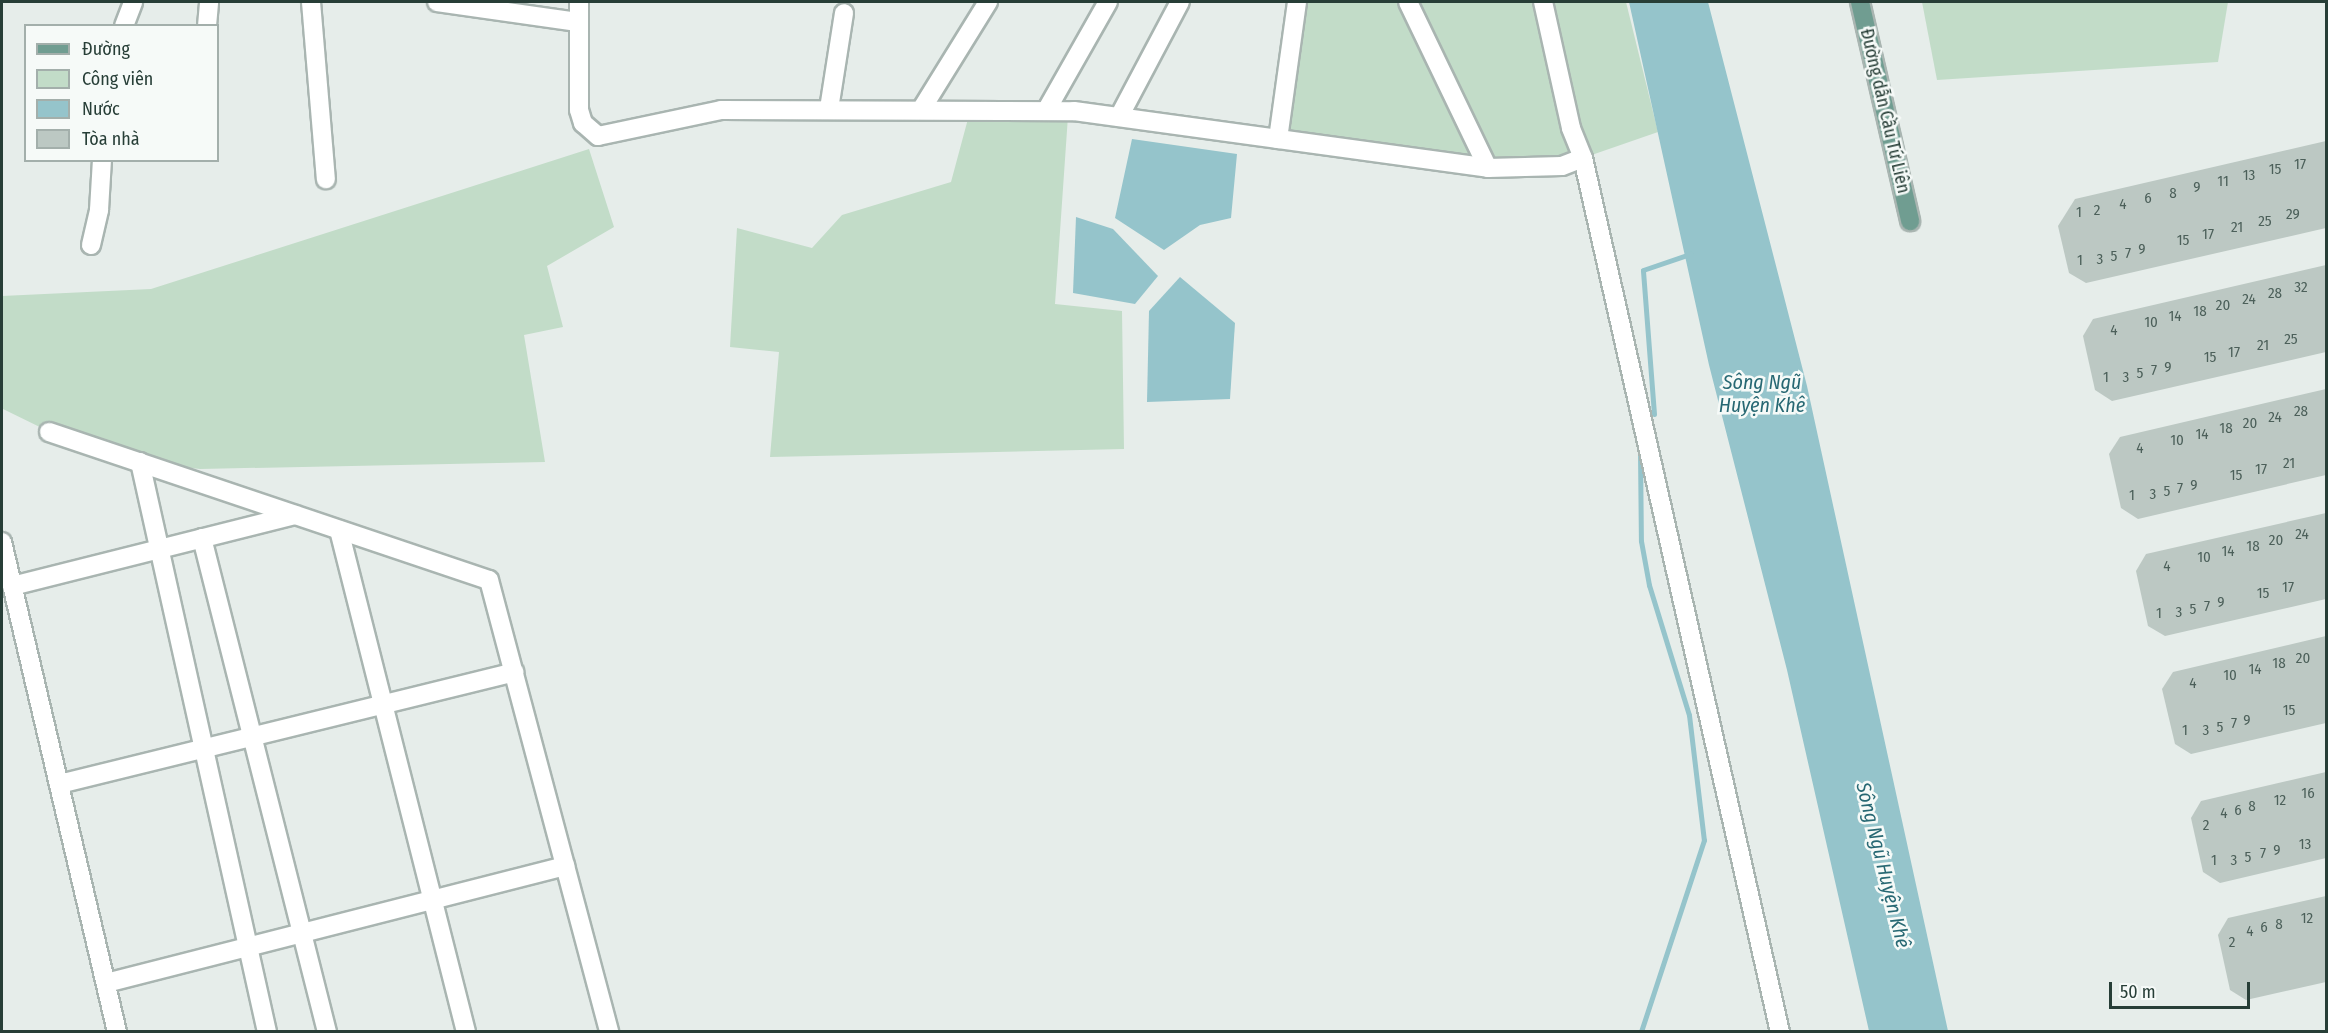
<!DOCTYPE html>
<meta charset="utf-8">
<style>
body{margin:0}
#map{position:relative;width:2328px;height:1033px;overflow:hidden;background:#e6edea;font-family:"Fira Sans Condensed",sans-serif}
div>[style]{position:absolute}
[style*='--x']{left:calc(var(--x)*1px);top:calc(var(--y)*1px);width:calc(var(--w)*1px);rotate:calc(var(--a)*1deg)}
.green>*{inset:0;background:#c2dcc8}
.water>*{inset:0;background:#95c4cb}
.stream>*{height:5px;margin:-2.5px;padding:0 2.5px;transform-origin:2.5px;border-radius:2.5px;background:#95c4cb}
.building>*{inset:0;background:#bcc8c3}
.roads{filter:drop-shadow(2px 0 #a9b5b1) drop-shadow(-2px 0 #a9b5b1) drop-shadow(0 2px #a9b5b1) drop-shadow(0 -2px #a9b5b1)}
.minor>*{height:18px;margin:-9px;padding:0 9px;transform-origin:9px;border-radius:9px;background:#fff}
.major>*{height:18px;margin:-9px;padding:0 9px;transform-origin:9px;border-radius:9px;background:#709d91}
span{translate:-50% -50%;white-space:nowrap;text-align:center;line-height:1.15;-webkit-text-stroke:5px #f6faf8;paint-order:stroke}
.number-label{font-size:15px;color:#4c605a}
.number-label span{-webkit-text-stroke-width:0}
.street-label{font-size:18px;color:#273e37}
.water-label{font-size:20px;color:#276873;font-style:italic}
.frame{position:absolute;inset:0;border:3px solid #273e37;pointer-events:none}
.legend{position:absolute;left:24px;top:24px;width:195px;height:138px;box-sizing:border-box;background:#f6faf8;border:2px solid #a3afab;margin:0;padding:8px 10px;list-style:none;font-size:18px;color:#273e37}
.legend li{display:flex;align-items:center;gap:12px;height:30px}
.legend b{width:30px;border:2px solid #a3afab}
.scale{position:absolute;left:2109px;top:982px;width:141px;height:27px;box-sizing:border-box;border:3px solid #273e37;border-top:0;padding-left:8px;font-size:18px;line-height:21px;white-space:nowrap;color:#273e37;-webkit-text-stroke:4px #f6faf8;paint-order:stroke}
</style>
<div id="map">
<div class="green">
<i style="clip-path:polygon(1297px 2px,1626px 2px,1658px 132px,1583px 158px,1488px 168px,1278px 139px)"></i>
<i style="clip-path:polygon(1922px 2px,2228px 2px,2218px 62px,1937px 80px)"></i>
<i style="clip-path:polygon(969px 115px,1068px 116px,1055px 304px,1122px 311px,1124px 449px,770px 457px,779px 352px,730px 347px,737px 228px,812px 248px,842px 215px,951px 182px)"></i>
<i style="clip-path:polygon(589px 149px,614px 227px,547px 266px,563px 327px,524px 335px,545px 462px,200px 469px,140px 462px,50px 432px,3px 409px,2px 296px,151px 289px)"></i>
</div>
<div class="water">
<i style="clip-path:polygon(1629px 2px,1708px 2px,1807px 386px,1948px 1031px,1869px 1031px,1787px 670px,1709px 365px)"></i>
<i style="clip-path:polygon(1132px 139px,1237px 154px,1231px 218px,1200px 225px,1164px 250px,1115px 218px)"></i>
<i style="clip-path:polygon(1076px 217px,1113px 229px,1158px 276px,1135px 304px,1073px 293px)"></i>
<i style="clip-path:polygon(1180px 277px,1235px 323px,1230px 399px,1147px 402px,1149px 311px)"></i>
</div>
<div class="stream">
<i style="--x:1654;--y:414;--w:144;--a:-94.4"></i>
<i style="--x:1643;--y:270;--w:50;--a:-18.8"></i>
<i style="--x:1640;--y:452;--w:89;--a:89.4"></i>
<i style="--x:1641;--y:541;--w:45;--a:79.7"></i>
<i style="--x:1649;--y:585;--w:136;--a:72.9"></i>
<i style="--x:1689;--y:715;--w:126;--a:83.2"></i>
<i style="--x:1704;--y:840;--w:202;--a:108.2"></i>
</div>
<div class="building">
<i style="clip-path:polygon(2326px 141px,2326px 228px,2086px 283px,2069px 273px,2058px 226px,2075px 199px)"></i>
<i style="clip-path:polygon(2326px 265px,2326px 352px,2112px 401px,2095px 390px,2083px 336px,2093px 319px)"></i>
<i style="clip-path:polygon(2326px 389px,2326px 475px,2138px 519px,2121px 508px,2109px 454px,2120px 437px)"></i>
<i style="clip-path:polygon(2326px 513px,2326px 599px,2165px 636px,2148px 626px,2136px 571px,2146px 554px)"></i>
<i style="clip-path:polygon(2326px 636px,2326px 723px,2191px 754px,2175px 744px,2162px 689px,2173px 672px)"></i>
<i style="clip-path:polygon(2326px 772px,2326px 858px,2220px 883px,2203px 872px,2191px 818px,2201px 801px)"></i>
<i style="clip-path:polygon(2326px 896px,2326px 982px,2246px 1000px,2230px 990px,2218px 935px,2228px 918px)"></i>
</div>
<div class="roads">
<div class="minor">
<i style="--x:311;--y:2;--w:178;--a:85.2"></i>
<i style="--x:437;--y:2;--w:142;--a:8.1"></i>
<i style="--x:579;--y:2;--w:108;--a:90"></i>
<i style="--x:579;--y:110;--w:14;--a:73"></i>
<i style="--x:583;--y:123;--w:20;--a:41"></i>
<i style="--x:598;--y:136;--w:126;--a:-11.9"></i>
<i style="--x:721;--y:110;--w:353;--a:0.2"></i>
<i style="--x:1074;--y:111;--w:418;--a:7.8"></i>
<i style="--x:1488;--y:168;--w:74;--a:-1.5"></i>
<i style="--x:1562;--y:166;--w:22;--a:-21"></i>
<i style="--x:1583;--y:158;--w:32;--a:-112"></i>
<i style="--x:1571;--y:128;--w:129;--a:-102.5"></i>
<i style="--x:1408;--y:2;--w:184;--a:64.3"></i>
<i style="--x:124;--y:26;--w:26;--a:-69"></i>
<i style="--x:207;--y:26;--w:24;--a:-85"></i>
<i style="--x:829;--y:109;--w:97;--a:-81.1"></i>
<i style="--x:921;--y:110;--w:127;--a:-58.2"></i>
<i style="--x:1046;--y:111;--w:125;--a:-60.4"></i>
<i style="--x:1119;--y:117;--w:130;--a:-62.1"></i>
<i style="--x:1278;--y:139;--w:138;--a:-82.1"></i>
<i style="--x:1583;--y:158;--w:896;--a:77.3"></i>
<i style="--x:91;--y:245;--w:36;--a:-77"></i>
<i style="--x:99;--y:210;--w:50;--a:-86.6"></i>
<i style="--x:49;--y:432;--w:464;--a:18.6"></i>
<i style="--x:489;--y:580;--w:468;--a:75.1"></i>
<i style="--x:140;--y:462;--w:584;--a:77.44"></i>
<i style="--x:339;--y:530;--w:518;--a:75.8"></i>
<i style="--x:202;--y:538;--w:510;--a:75.8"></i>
<i style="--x:2;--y:542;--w:503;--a:76.79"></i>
<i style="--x:12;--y:586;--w:292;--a:-14.1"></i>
<i style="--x:59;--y:784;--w:469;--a:-13.8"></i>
<i style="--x:106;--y:983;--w:474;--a:-14.3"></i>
</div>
<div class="major">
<i style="--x:1860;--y:2;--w:225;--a:77.1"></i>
</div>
</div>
<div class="number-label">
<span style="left:2300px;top:165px">17</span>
<span style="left:2275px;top:170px">15</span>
<span style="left:2249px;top:176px">13</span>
<span style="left:2223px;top:182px">11</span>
<span style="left:2197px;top:188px">9</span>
<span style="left:2173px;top:194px">8</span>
<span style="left:2148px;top:199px">6</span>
<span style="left:2123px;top:205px">4</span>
<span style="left:2097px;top:211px">2</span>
<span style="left:2079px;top:213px">1</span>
<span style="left:2293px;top:215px">29</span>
<span style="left:2265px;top:222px">25</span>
<span style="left:2237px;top:228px">21</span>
<span style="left:2208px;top:235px">17</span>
<span style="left:2183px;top:241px">15</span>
<span style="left:2142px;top:250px">9</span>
<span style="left:2128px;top:254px">7</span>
<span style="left:2114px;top:257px">5</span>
<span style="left:2100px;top:260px">3</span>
<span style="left:2080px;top:261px">1</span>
<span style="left:2301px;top:288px">32</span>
<span style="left:2275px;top:294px">28</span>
<span style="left:2249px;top:300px">24</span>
<span style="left:2223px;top:306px">20</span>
<span style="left:2200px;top:312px">18</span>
<span style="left:2175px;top:317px">14</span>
<span style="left:2151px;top:323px">10</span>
<span style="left:2114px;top:331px">4</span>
<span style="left:2291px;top:340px">25</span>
<span style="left:2263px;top:346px">21</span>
<span style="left:2234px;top:353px">17</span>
<span style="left:2210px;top:358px">15</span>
<span style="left:2168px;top:368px">9</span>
<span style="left:2154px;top:371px">7</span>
<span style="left:2140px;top:374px">5</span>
<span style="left:2106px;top:378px">1</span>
<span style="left:2126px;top:378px">3</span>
<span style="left:2301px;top:412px">28</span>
<span style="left:2275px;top:418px">24</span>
<span style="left:2250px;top:424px">20</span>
<span style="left:2226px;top:429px">18</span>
<span style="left:2202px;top:435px">14</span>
<span style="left:2177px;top:441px">10</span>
<span style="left:2140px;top:449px">4</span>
<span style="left:2289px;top:464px">21</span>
<span style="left:2261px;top:470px">17</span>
<span style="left:2236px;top:476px">15</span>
<span style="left:2194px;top:486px">9</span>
<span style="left:2180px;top:489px">7</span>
<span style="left:2167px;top:492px">5</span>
<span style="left:2153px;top:495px">3</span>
<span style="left:2132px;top:496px">1</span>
<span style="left:2302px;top:535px">24</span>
<span style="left:2276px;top:541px">20</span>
<span style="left:2253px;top:547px">18</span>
<span style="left:2228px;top:552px">14</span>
<span style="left:2204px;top:558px">10</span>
<span style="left:2167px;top:567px">4</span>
<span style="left:2288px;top:588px">17</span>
<span style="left:2263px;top:594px">15</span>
<span style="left:2221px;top:603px">9</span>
<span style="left:2207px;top:607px">7</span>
<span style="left:2193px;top:610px">5</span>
<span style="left:2179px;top:613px">3</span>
<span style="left:2159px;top:614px">1</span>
<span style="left:2303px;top:659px">20</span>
<span style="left:2279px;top:664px">18</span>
<span style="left:2255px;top:670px">14</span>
<span style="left:2230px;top:676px">10</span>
<span style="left:2193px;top:684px">4</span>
<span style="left:2289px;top:711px">15</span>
<span style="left:2247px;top:721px">9</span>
<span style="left:2234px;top:724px">7</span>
<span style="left:2220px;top:728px">5</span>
<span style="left:2185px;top:731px">1</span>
<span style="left:2206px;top:731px">3</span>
<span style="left:2308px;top:794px">16</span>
<span style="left:2280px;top:801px">12</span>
<span style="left:2252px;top:807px">8</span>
<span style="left:2238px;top:811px">6</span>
<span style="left:2224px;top:814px">4</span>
<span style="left:2206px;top:826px">2</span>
<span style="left:2305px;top:845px">13</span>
<span style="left:2277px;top:851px">9</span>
<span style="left:2263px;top:854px">7</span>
<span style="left:2248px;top:858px">5</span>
<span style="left:2214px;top:861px">1</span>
<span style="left:2234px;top:861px">3</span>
<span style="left:2307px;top:919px">12</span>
<span style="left:2279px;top:925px">8</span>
<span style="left:2264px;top:928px">6</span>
<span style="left:2250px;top:932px">4</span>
<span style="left:2232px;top:943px">2</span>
</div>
<div class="street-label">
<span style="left:1885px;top:111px;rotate:77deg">Đường dẫn Cầu Tứ Liên</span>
</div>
<div class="water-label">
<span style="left:1762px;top:394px">Sông Ngũ<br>Huyện Khê</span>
<span style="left:1883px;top:865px;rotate:76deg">Sông Ngũ Huyện Khê</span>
</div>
<div class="frame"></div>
<ul class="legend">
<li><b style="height:8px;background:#709d91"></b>Đường</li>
<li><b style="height:16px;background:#c2dcc8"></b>Công viên</li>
<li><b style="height:16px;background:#95c4cb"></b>Nước</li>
<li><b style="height:16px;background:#bcc8c3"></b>Tòa nhà</li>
</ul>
<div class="scale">50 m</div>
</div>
